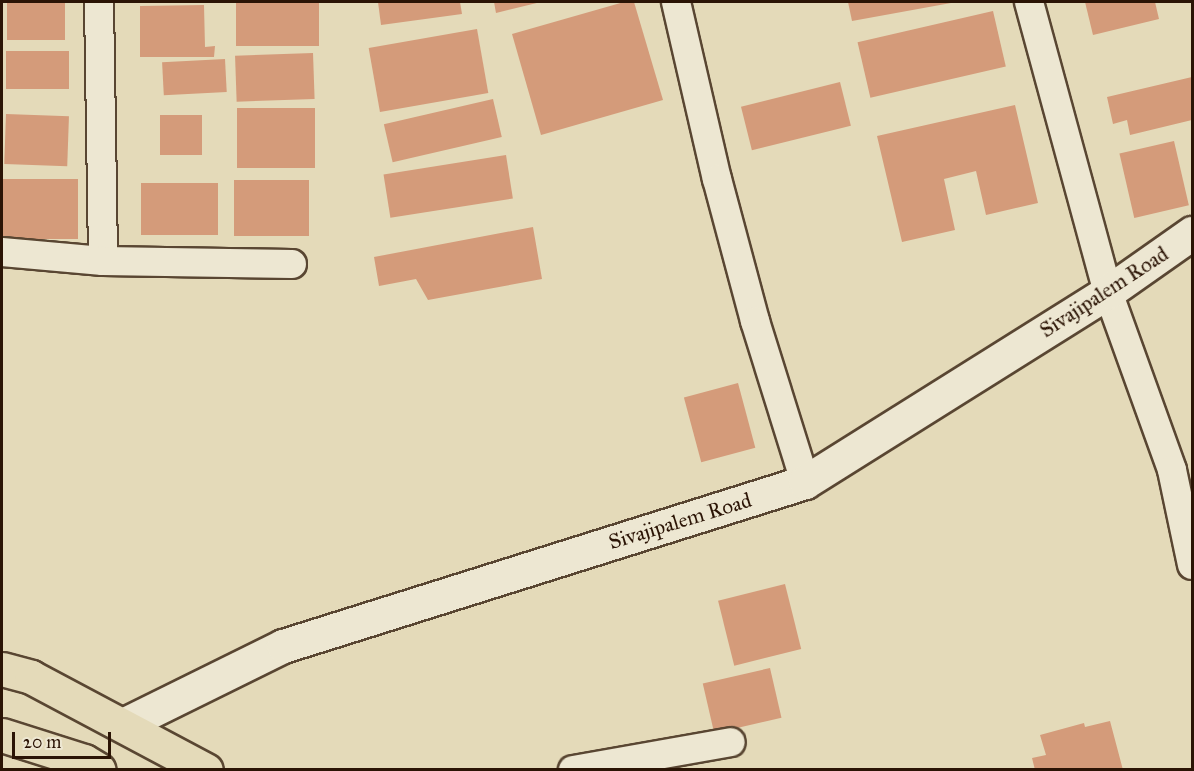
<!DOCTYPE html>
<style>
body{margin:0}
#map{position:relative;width:1194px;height:771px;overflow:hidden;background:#e4dab9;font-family:"IM FELL Great Primer",serif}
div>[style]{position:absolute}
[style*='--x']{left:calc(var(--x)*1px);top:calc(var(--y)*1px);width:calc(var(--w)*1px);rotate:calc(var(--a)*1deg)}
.building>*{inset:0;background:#d49b7a;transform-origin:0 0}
.roads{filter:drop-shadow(2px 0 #594632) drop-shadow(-2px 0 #594632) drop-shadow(0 2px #594632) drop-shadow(0 -2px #594632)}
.street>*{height:28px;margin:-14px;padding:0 14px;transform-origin:14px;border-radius:14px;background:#ede7d2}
.secondary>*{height:33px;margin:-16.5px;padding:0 16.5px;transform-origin:16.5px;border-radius:16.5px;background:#ede7d2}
.primary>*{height:33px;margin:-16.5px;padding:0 16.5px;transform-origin:16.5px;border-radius:16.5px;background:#e4dab9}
span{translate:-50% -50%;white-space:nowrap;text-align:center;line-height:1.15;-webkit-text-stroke:4.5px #ede7d2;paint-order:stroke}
.street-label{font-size:21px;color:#2b1405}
.frame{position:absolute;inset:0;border:3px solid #2b1405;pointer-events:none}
.scale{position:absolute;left:12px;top:732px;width:99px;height:27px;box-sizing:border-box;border:3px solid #2b1405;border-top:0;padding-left:8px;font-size:18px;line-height:21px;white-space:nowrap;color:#2b1405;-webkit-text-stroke:4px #ede7d2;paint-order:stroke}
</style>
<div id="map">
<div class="building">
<i style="left:7px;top:2px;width:58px;height:38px"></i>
<i style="left:236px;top:2px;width:83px;height:44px"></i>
<i style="clip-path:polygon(378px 2px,460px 2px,462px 14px,381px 25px)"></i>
<i style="clip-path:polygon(494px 2px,541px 2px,496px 13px)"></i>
<i style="clip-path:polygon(624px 2px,634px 2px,663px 100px,541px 135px,512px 34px)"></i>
<i style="clip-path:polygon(848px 2px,951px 2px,951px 3px,852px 21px)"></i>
<i style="clip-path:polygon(1085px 2px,1155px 2px,1159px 19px,1093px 35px)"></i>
<i style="clip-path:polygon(204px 5px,205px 47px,215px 46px,214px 57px,140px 57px,140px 6px)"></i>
<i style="left:993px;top:11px;width:57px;height:139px;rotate:77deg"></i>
<i style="left:477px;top:29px;width:65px;height:110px;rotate:80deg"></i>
<i style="left:6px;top:51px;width:63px;height:38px"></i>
<i style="left:313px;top:53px;width:46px;height:78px;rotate:88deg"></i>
<i style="left:225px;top:59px;width:33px;height:63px;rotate:87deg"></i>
<i style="clip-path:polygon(1192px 77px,1192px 120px,1130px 135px,1127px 120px,1113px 124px,1107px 97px)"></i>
<i style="left:840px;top:82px;width:45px;height:102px;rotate:76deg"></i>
<i style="left:493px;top:99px;width:39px;height:112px;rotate:77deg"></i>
<i style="clip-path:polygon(1015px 105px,1038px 203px,986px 215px,976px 171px,944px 179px,955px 230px,902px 242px,877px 136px)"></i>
<i style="left:315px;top:108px;width:60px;height:78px;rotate:90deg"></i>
<i style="left:6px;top:114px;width:63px;height:50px;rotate:2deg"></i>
<i style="left:160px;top:115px;width:42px;height:40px"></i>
<i style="left:1174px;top:141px;width:66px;height:56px;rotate:77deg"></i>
<i style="left:506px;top:155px;width:44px;height:124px;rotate:81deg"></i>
<i style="left:2px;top:179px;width:76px;height:60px"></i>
<i style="left:234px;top:180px;width:75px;height:56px"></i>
<i style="left:141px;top:183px;width:77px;height:52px"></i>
<i style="clip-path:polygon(533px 227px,542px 279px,428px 300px,416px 279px,379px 286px,374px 257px)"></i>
<i style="left:738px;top:383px;width:67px;height:56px;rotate:75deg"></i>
<i style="left:785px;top:584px;width:67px;height:69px;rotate:76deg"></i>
<i style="left:770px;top:668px;width:51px;height:69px;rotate:77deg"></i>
<i style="clip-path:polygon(1110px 721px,1123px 770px,1035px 770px,1032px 758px,1046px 755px,1040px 735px,1084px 723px,1085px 727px)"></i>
</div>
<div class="roads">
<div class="street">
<i style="--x:99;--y:2;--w:259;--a:89.1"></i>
<i style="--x:676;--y:2;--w:182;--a:77"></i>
<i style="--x:717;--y:179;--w:147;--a:75"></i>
<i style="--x:755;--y:321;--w:169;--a:72.7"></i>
<i style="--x:1029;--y:2;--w:301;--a:74.8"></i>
<i style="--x:1108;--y:292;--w:189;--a:70.2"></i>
<i style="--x:1172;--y:470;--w:97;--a:78.1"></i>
<i style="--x:2;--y:252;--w:101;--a:5.1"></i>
<i style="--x:103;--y:261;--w:189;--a:0.9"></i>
<i style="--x:573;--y:770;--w:160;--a:-10"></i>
</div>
<div class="secondary">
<i style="--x:125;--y:724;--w:176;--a:-26.3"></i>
<i style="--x:283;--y:646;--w:547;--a:-17.44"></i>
<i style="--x:805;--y:482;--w:358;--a:-32.1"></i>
<i style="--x:1108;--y:292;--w:103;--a:-35.1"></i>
</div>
<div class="primary">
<i style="--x:2;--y:669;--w:30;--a:15"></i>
<i style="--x:31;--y:677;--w:198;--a:28"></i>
<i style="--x:2;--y:735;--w:86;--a:17.6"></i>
<i style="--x:84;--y:761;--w:17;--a:31"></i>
</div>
</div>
<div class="street-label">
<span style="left:1104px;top:292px;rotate:-33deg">Sivajipalem Road</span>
<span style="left:680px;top:521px;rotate:-17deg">Sivajipalem Road</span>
</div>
<div class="frame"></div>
<div class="scale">20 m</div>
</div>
